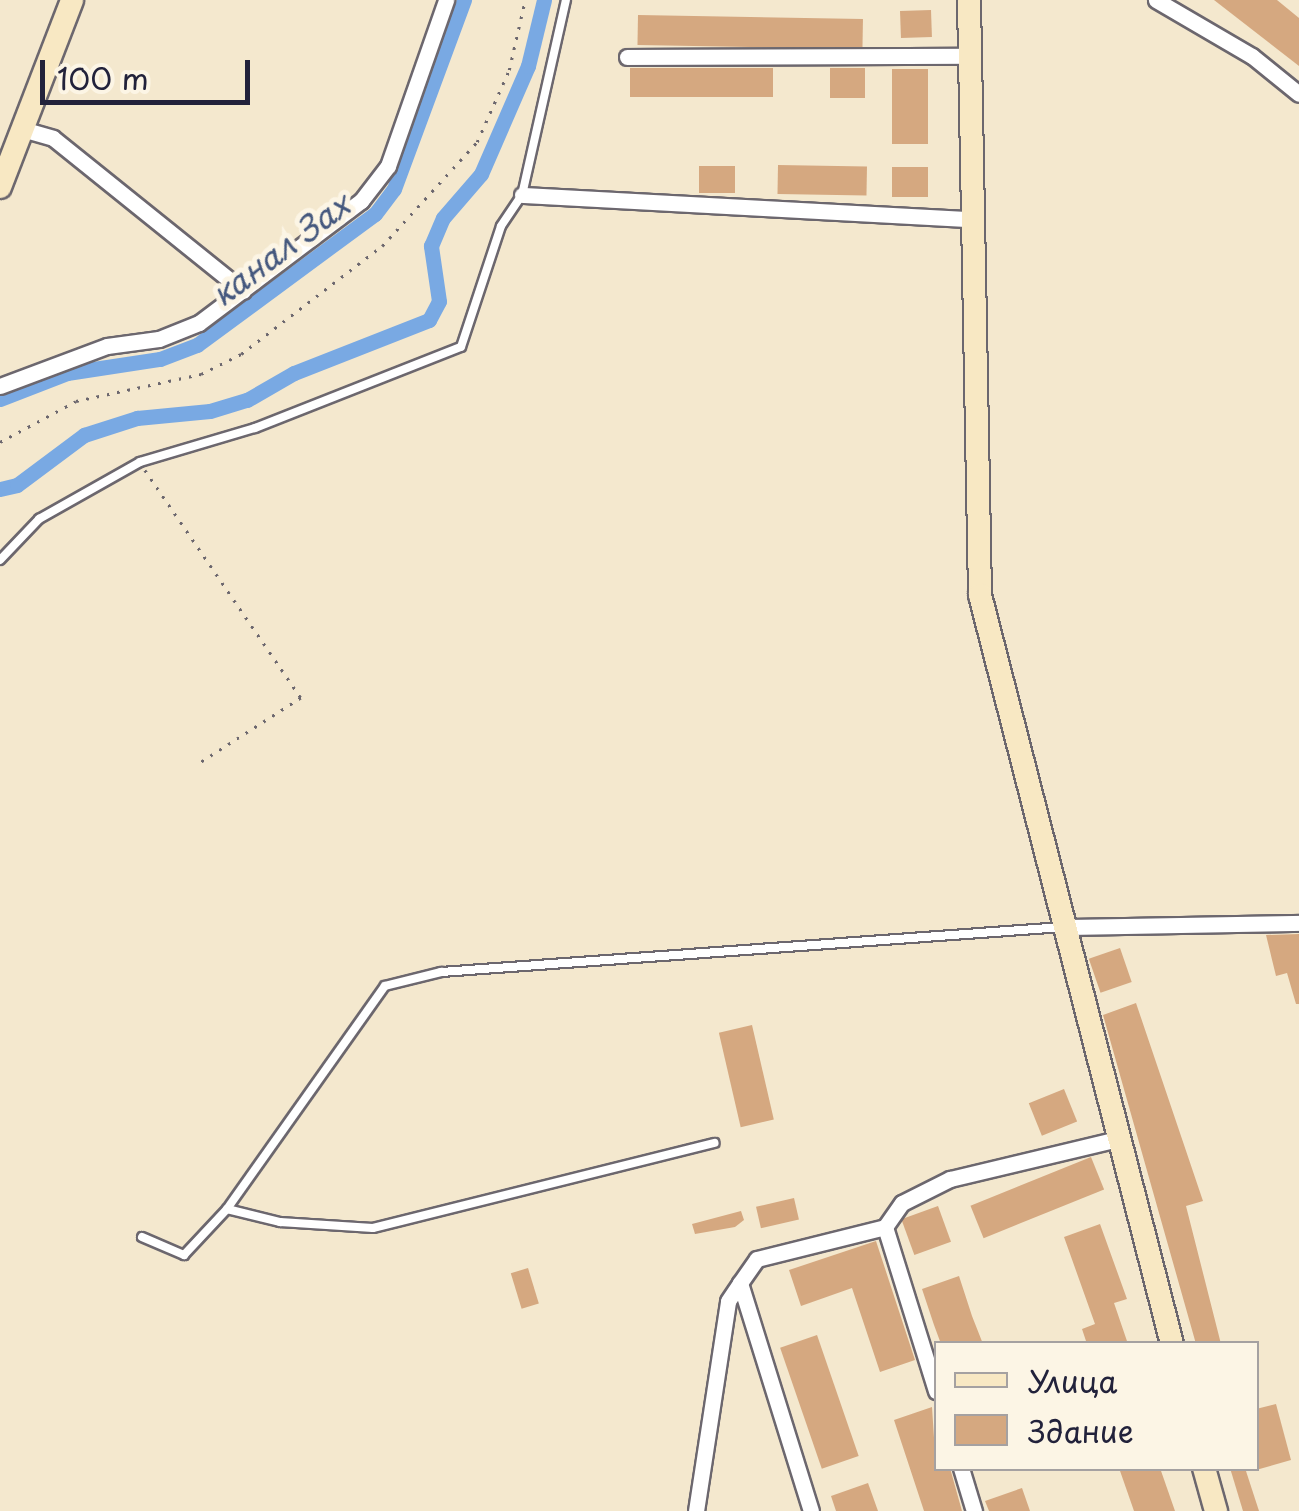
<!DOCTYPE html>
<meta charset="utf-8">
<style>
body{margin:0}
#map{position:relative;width:1299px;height:1511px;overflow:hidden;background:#f4e8ce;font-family:"Playpen Sans",sans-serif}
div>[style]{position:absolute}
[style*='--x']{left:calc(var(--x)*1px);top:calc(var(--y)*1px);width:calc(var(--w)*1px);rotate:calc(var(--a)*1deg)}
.canal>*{height:15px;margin:-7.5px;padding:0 7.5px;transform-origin:7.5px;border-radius:7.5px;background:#79a9e3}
.building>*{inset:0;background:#d5a880;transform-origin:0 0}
.path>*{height:2.5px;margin-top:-1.25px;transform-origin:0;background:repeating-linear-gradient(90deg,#6c676e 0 2.5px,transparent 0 10.5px)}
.roads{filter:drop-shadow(2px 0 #6c676e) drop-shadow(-2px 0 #6c676e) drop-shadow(0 2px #6c676e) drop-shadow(0 -2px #6c676e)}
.service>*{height:8px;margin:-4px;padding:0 4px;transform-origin:4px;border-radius:4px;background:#fff}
.minor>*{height:15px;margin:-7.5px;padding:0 7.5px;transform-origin:7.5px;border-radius:7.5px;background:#fff}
.secondary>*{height:22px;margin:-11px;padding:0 11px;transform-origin:11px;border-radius:11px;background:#f8e8c3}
span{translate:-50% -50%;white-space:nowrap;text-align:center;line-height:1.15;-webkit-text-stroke:10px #fcf5e5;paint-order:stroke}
.water-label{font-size:32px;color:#45587e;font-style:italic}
.legend{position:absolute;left:934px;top:1341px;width:325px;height:130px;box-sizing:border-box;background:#fcf5e5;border:2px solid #a5a1a1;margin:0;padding:12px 18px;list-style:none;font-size:30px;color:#22223b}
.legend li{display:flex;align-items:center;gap:20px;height:50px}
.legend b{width:50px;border:2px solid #a5a1a1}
.scale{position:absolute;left:40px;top:60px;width:210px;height:45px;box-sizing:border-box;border:5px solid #22223b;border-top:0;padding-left:12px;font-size:30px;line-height:35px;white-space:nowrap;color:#22223b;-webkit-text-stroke:8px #fcf5e5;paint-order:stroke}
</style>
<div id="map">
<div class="canal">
<i style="--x:0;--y:399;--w:72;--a:-21.2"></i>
<i style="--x:67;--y:373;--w:94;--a:-8.6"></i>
<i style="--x:160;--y:359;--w:40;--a:-21"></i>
<i style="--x:197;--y:345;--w:221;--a:-36.4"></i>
<i style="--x:375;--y:214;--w:31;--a:-53"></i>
<i style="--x:394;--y:189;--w:202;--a:-69.7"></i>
<i style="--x:0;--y:489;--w:17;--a:-13"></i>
<i style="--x:17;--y:485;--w:84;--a:-36.7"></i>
<i style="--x:84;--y:435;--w:56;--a:-17.8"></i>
<i style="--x:137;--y:418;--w:73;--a:-5.5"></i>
<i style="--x:210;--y:411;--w:39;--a:-17"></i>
<i style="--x:247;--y:400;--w:54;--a:-29.9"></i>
<i style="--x:294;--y:373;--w:145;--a:-21.4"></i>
<i style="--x:429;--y:320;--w:21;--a:-62"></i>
<i style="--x:439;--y:301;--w:56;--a:-98.3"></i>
<i style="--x:431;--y:246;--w:30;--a:-67"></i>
<i style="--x:443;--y:218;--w:58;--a:-49.2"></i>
<i style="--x:481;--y:174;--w:118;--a:-66.5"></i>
<i style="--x:528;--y:66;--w:68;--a:-76.4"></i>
</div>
<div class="building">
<i style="clip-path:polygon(1214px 0,1277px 0,1299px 18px,1299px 66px)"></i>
<i style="left:931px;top:10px;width:27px;height:31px;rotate:88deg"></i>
<i style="left:638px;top:15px;width:225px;height:30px;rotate:1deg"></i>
<i style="left:630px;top:68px;width:143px;height:29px"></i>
<i style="left:830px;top:68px;width:35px;height:30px"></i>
<i style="left:892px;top:69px;width:36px;height:75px"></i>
<i style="left:778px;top:165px;width:89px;height:29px;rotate:1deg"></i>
<i style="left:699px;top:166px;width:36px;height:27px"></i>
<i style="left:892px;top:167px;width:36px;height:30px"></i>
<i style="clip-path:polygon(1299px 934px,1299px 1004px,1296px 1004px,1287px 973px,1276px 976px,1266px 935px)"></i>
<i style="left:1120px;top:948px;width:36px;height:33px;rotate:71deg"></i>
<i style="clip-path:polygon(1136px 1003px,1203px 1201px,1186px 1206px,1221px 1344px,1196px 1344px,1103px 1015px)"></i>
<i style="left:752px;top:1025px;width:97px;height:34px;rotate:77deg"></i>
<i style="left:1064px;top:1089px;width:35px;height:38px;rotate:68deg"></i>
<i style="left:1091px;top:1157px;width:35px;height:130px;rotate:68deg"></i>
<i style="left:794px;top:1198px;width:22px;height:39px;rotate:77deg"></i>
<i style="left:938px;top:1206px;width:38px;height:39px;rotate:70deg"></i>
<i style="clip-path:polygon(741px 1211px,744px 1220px,735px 1227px,695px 1234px,692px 1224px)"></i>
<i style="clip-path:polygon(1100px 1224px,1127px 1299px,1114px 1303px,1128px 1344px,1087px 1344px,1082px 1329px,1095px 1324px,1064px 1237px)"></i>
<i style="clip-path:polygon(876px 1241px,915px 1360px,880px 1372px,852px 1288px,801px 1306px,789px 1270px)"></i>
<i style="left:528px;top:1268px;width:37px;height:18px;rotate:73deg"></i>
<i style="clip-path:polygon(959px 1276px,972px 1316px,983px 1344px,941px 1344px,934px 1325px,922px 1289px)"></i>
<i style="left:817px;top:1335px;width:128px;height:39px;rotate:71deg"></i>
<i style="clip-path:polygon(1276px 1404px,1291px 1460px,1256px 1470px,1256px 1409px)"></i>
<i style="clip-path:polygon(932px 1407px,936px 1468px,950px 1468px,962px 1511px,924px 1511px,894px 1420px)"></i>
<i style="clip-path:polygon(1119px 1468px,1160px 1468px,1175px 1511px,1134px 1511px)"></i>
<i style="clip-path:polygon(1230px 1468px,1245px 1468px,1259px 1511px,1243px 1511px)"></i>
<i style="clip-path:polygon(868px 1483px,878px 1511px,836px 1511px,831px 1496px)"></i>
<i style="clip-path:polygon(1022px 1488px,1030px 1511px,989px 1511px,985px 1501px)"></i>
</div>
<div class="path">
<i style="--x:0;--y:442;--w:86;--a:-28.3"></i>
<i style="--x:76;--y:401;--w:128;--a:-12.2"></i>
<i style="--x:201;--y:374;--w:45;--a:-26.6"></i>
<i style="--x:241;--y:354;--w:178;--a:-37.5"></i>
<i style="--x:382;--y:246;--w:141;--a:-47.6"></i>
<i style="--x:477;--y:142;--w:79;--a:-66"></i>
<i style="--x:509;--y:70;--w:72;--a:-77.1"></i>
<i style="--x:145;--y:470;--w:276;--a:55.6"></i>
<i style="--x:301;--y:698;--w:122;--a:147.3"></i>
</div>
<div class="roads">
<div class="service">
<i style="--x:0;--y:560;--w:57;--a:-46.4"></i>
<i style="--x:39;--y:519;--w:116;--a:-29.4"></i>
<i style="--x:140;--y:462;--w:120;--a:-16.5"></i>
<i style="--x:255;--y:428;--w:221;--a:-21.5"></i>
<i style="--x:461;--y:347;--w:127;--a:-71.7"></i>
<i style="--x:501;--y:226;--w:37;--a:-56"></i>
<i style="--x:522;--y:195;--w:200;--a:-77.3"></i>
<i style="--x:227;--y:1209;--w:55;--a:13.8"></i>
<i style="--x:280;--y:1222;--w:93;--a:3.7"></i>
<i style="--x:373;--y:1228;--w:352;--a:-14"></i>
<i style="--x:142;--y:1237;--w:46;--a:23.2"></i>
<i style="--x:184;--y:1255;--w:63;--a:-46.9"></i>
<i style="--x:227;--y:1209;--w:273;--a:-54.7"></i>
<i style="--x:385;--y:986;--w:58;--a:-14"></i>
<i style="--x:441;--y:972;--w:623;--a:-4.14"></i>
</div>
<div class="minor">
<i style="--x:1156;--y:0;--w:111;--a:30.3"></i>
<i style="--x:1252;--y:56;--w:60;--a:39"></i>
<i style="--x:627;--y:57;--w:342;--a:-0.2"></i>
<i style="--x:22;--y:129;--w:32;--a:16"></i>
<i style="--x:53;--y:138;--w:244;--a:38.8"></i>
<i style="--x:522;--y:195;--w:451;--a:3.1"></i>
<i style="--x:0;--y:386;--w:114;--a:-20.5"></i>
<i style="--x:107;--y:346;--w:52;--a:-7.7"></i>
<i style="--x:159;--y:339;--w:43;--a:-21.8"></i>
<i style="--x:199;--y:323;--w:203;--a:-37"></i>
<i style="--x:361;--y:201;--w:44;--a:-52.4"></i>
<i style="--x:388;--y:166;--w:176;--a:-70.7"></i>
<i style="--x:1062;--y:927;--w:237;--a:-1"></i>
<i style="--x:885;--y:1227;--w:29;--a:-55"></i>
<i style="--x:902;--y:1203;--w:54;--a:-26.6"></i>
<i style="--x:950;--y:1179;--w:173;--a:-13.4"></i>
<i style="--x:885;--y:1227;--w:172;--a:72.7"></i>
<i style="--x:961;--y:1468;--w:45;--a:73.2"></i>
<i style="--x:696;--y:1511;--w:212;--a:-81.3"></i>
<i style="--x:728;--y:1301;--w:22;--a:-56"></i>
<i style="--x:811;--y:1511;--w:239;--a:-107.3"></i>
<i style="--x:740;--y:1283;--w:29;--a:-55"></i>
<i style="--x:757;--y:1259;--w:132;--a:-14"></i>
</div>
<div class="secondary">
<i style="--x:969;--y:0;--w:595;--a:88.94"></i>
<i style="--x:980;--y:595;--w:773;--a:75.62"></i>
<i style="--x:0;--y:187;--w:200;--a:-68.9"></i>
<i style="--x:1204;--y:1468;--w:45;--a:74.4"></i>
</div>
</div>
<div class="water-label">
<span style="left:280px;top:249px;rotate:-37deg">канал Зах</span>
</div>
<ul class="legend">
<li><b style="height:12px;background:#f8e8c3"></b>Улица</li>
<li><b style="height:28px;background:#d5a880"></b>Здание</li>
</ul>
<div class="scale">100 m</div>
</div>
